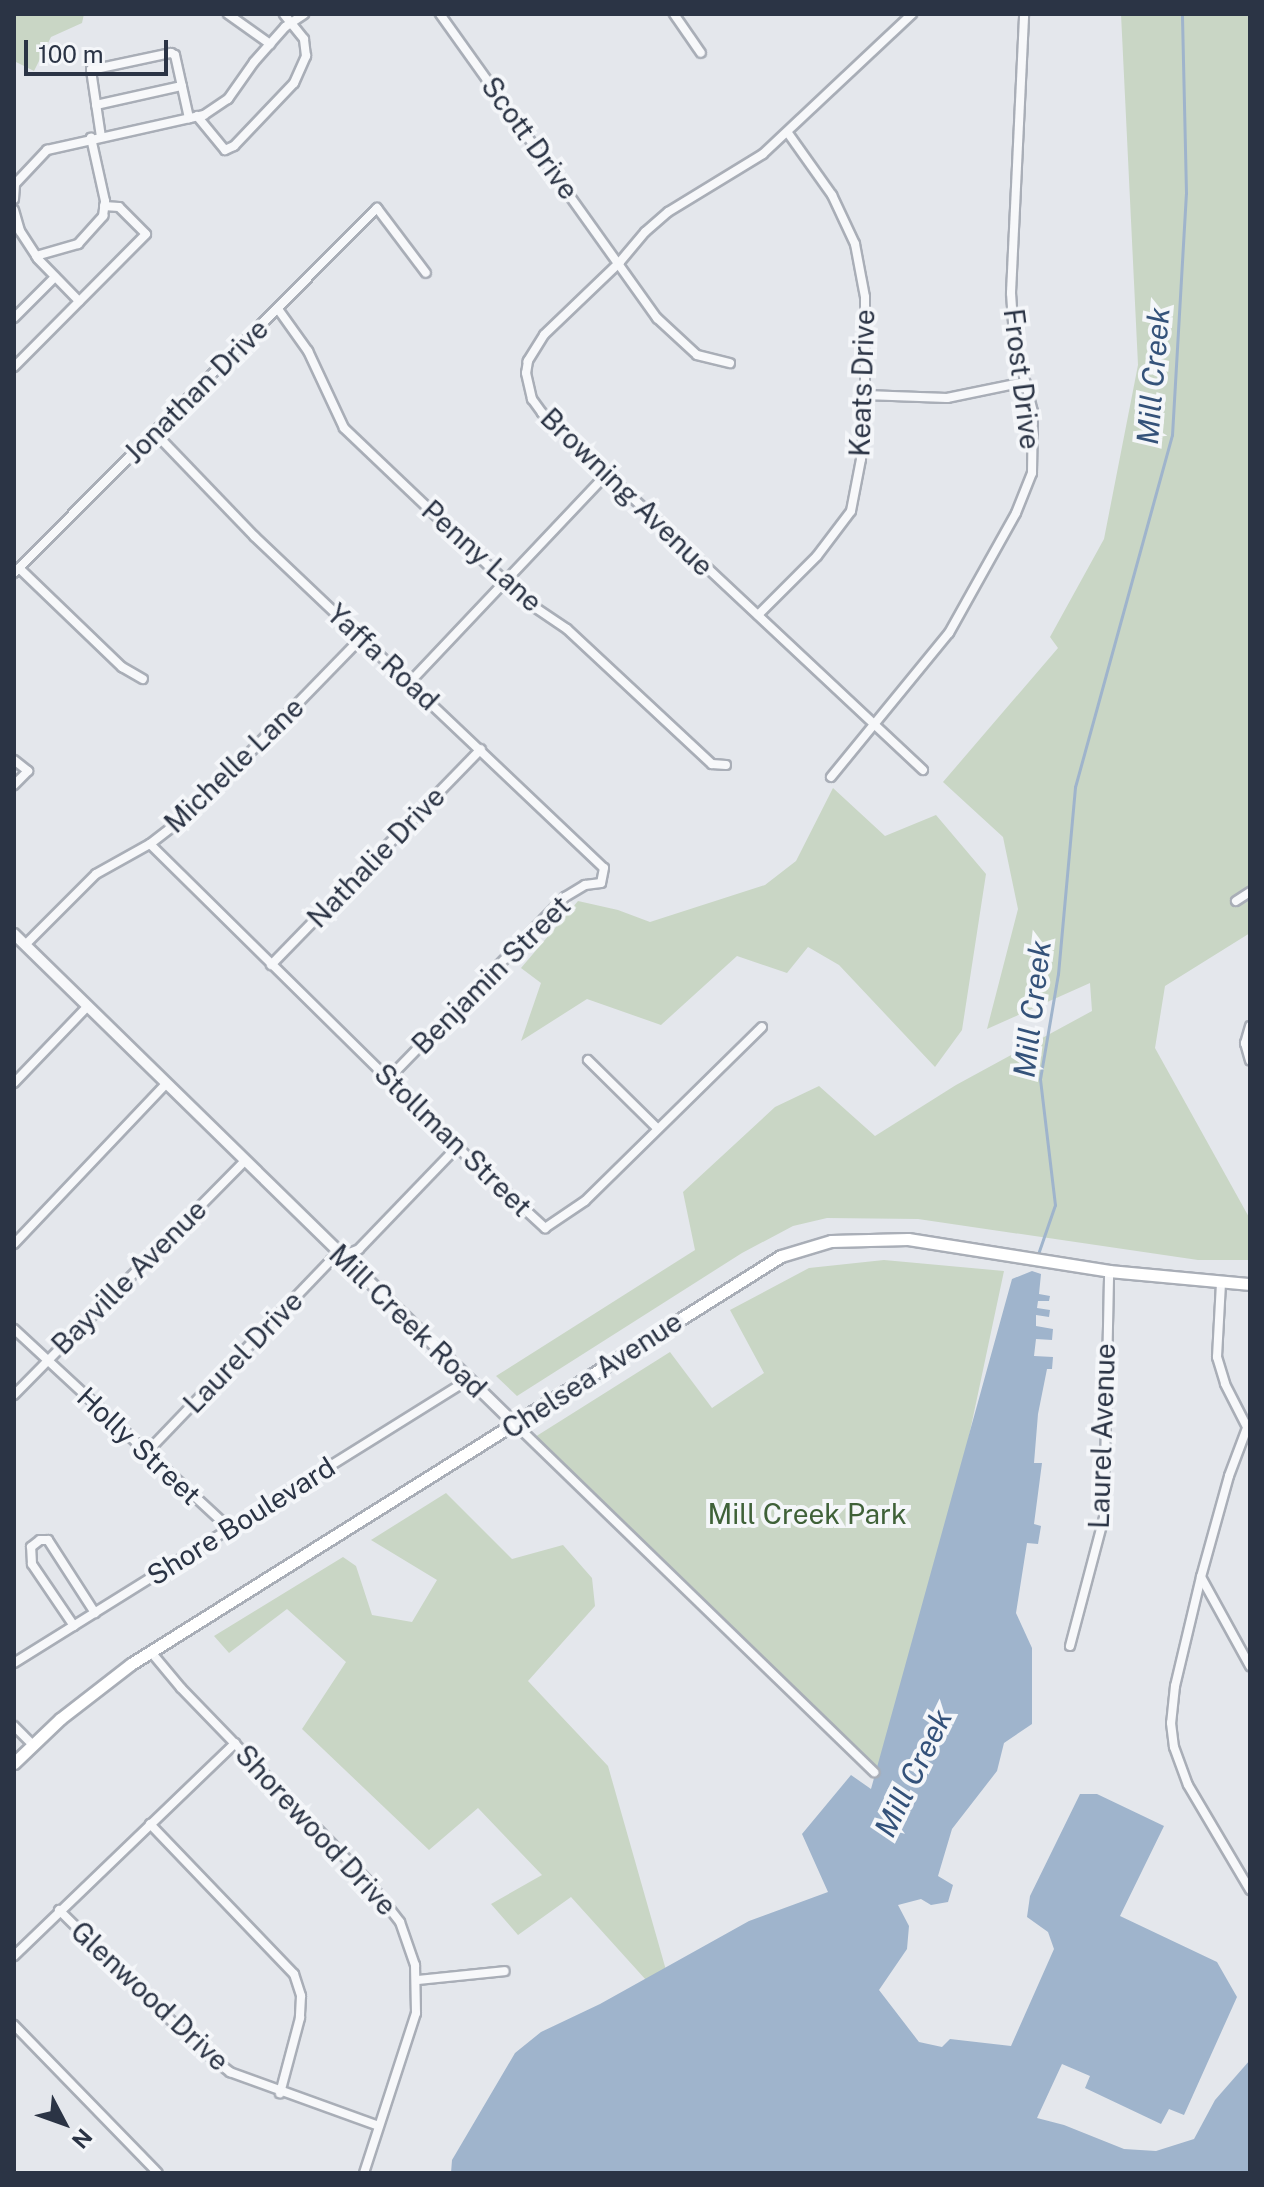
<!DOCTYPE html>
<style>
body{margin:0}
#map{position:relative;width:1264px;height:2187px;overflow:hidden;background:#e4e7ec;font-family:"Public Sans",sans-serif}
div>[style]{position:absolute}
[style*='--x']{left:calc(var(--x)*1px);top:calc(var(--y)*1px);width:calc(var(--w)*1px);rotate:calc(var(--a)*1deg)}
.green>*{inset:0;background:#c9d6c5}
.water>*{inset:0;background:#9fb4cc}
.stream>*{height:3px;margin:-1.5px;padding:0 1.5px;transform-origin:1.5px;border-radius:1.5px;background:#9fb4cc}
.roads{filter:drop-shadow(2px 0 #a9aeb7) drop-shadow(-2px 0 #a9aeb7) drop-shadow(0 2px #a9aeb7) drop-shadow(0 -2px #a9aeb7)}
.minor>*{height:8px;margin:-4px;padding:0 4px;transform-origin:4px;border-radius:4px;background:#f7f8fa}
.tertiary>*{height:10px;margin:-5px;padding:0 5px;transform-origin:5px;border-radius:5px;background:#f7f8fa}
.secondary>*{height:11px;margin:-5.5px;padding:0 5.5px;transform-origin:5.5px;border-radius:5.5px;background:#fff}
span{translate:-50% -50%;white-space:nowrap;text-align:center;line-height:1.15;-webkit-text-stroke:8px #f4f6f9;paint-order:stroke}
.street-label{font-size:28px;color:#2b3445}
.park-label{font-size:28px;color:#3f6138}
.water-label{font-size:30px;color:#34527a;font-style:italic}
.frame{position:absolute;inset:0;border:16px solid #2b3445;pointer-events:none}
.north{position:absolute;left:24px;top:2083px;width:80px;height:80px;-webkit-text-stroke:6px #f4f6f9;paint-order:stroke;rotate:131deg;font-size:22px;font-weight:700;line-height:32px;text-align:center;color:#2b3445}
.north::after{content:'';display:block;margin:auto;width:28px;height:36px;background:#2b3445;clip-path:polygon(50% 0,100% 100%,50% 72%,0 100%)}
.scale{position:absolute;left:24px;top:40px;width:144px;height:36px;box-sizing:border-box;border:4px solid #2b3445;border-top:0;padding-left:10px;font-size:24px;line-height:28px;white-space:nowrap;color:#2b3445;-webkit-text-stroke:6px #f4f6f9;paint-order:stroke}
</style>
<div id="map">
<div class="green">
<i style="clip-path:polygon(14px 14px,84px 14px,82px 23px,51px 37px,34px 71px,14px 61px)"></i>
<i style="clip-path:polygon(1121px 14px,1250px 14px,1250px 933px,1165px 986px,1155px 1048px,1250px 1219px,1250px 1260px,1198px 1260px,918px 1219px,827px 1218px,793px 1226px,742px 1253px,517px 1396px,496px 1376px,695px 1250px,683px 1192px,775px 1107px,819px 1086px,875px 1136px,956px 1085px,1092px 1011px,1090px 983px,987px 1029px,1018px 909px,1003px 837px,943px 782px,1058px 648px,1050px 637px,1104px 539px,1138px 365px)"></i>
<i style="clip-path:polygon(833px 788px,885px 836px,936px 815px,986px 874px,962px 1030px,935px 1067px,839px 965px,808px 947px,787px 973px,737px 956px,661px 1025px,587px 999px,521px 1041px,541px 983px,521px 968px,578px 901px,618px 910px,650px 922px,765px 885px,796px 861px)"></i>
<i style="clip-path:polygon(884px 1260px,1004px 1271px,920px 1667px,879px 1779px,527px 1442px,670px 1352px,712px 1408px,764px 1373px,730px 1310px,809px 1268px)"></i>
<i style="clip-path:polygon(446px 1493px,512px 1559px,563px 1545px,592px 1578px,595px 1606px,528px 1681px,608px 1766px,666px 1970px,646px 1980px,571px 1897px,518px 1935px,491px 1904px,542px 1875px,478px 1808px,429px 1850px,302px 1729px,346px 1662px,287px 1609px,229px 1653px,214px 1636px,343px 1557px,356px 1566px,372px 1615px,412px 1622px,437px 1580px,371px 1540px)"></i>
</div>
<div class="water">
<i style="clip-path:polygon(1032px 1271px,1041px 1274px,1039px 1294px,1050px 1296px,1049px 1301px,1038px 1301px,1037px 1308px,1050px 1310px,1049px 1317px,1036px 1315px,1036px 1326px,1053px 1329px,1052px 1340px,1036px 1339px,1034px 1356px,1053px 1357px,1052px 1369px,1047px 1369px,1038px 1414px,1034px 1463px,1042px 1463px,1034px 1524px,1041px 1526px,1038px 1544px,1027px 1543px,1016px 1613px,1032px 1648px,1032px 1724px,1004px 1743px,997px 1771px,952px 1829px,938px 1876px,953px 1885px,948px 1902px,931px 1905px,921px 1899px,898px 1905px,909px 1926px,907px 1949px,879px 1990px,919px 2042px,942px 2047px,950px 2039px,1011px 2046px,1054px 1949px,1048px 1932px,1027px 1917px,1030px 1896px,1080px 1794px,1097px 1794px,1164px 1826px,1120px 1916px,1217px 1962px,1237px 1997px,1184px 2115px,1169px 2109px,1161px 2124px,1085px 2088px,1090px 2076px,1062px 2064px,1037px 2118px,1064px 2125px,1124px 2149px,1156px 2151px,1194px 2139px,1215px 2100px,1250px 2060px,1250px 2173px,451px 2173px,452px 2160px,515px 2053px,541px 2032px,600px 2004px,749px 1921px,828px 1892px,802px 1834px,851px 1775px,871px 1789px,1012px 1279px)"></i>
</div>
<div class="stream">
<i style="--x:1038;--y:1254;--w:52;--a:-70.9"></i>
<i style="--x:1055;--y:1205;--w:127;--a:-96.8"></i>
<i style="--x:1040;--y:1079;--w:107;--a:-80.3"></i>
<i style="--x:1058;--y:974;--w:188;--a:-84.8"></i>
<i style="--x:1075;--y:787;--w:365;--a:-74.6"></i>
<i style="--x:1172;--y:435;--w:242;--a:-86.7"></i>
<i style="--x:1186;--y:193;--w:179;--a:-91.3"></i>
</div>
<div class="roads">
<div class="minor">
<i style="--x:228;--y:14;--w:52;--a:35.5"></i>
<i style="--x:440;--y:14;--w:374;--a:54.5"></i>
<i style="--x:657;--y:318;--w:54;--a:42.8"></i>
<i style="--x:697;--y:355;--w:34;--a:14"></i>
<i style="--x:674;--y:14;--w:47;--a:55.3"></i>
<i style="--x:912;--y:14;--w:204;--a:136.8"></i>
<i style="--x:763;--y:154;--w:111;--a:148.6"></i>
<i style="--x:668;--y:212;--w:30;--a:139"></i>
<i style="--x:645;--y:232;--w:39;--a:130"></i>
<i style="--x:620;--y:262;--w:105;--a:136.2"></i>
<i style="--x:544;--y:335;--w:31;--a:122"></i>
<i style="--x:528;--y:361;--w:12;--a:99"></i>
<i style="--x:526;--y:373;--w:27;--a:77"></i>
<i style="--x:532;--y:399;--w:17;--a:54"></i>
<i style="--x:542;--y:413;--w:522;--a:43.14"></i>
<i style="--x:96;--y:105;--w:88;--a:-12.5"></i>
<i style="--x:197;--y:116;--w:44;--a:50.5"></i>
<i style="--x:225;--y:150;--w:10;--a:-24"></i>
<i style="--x:234;--y:146;--w:87;--a:-46.4"></i>
<i style="--x:294;--y:83;--w:30;--a:-66"></i>
<i style="--x:306;--y:56;--w:17;--a:-97"></i>
<i style="--x:304;--y:39;--w:32;--a:-129"></i>
<i style="--x:101;--y:137;--w:68;--a:-98.5"></i>
<i style="--x:91;--y:70;--w:82;--a:-12"></i>
<i style="--x:171;--y:53;--w:4;--a:27"></i>
<i style="--x:175;--y:55;--w:65;--a:77.5"></i>
<i style="--x:14;--y:199;--w:15;--a:-86"></i>
<i style="--x:15;--y:184;--w:47;--a:-46.7"></i>
<i style="--x:47;--y:150;--w:161;--a:-12.6"></i>
<i style="--x:204;--y:115;--w:29;--a:-34"></i>
<i style="--x:228;--y:99;--w:45;--a:-54.9"></i>
<i style="--x:254;--y:62;--w:47;--a:-48.5"></i>
<i style="--x:285;--y:27;--w:23;--a:-34"></i>
<i style="--x:14;--y:210;--w:22;--a:74"></i>
<i style="--x:20;--y:231;--w:33;--a:57"></i>
<i style="--x:38;--y:259;--w:59;--a:45.7"></i>
<i style="--x:36;--y:256;--w:44;--a:-15.9"></i>
<i style="--x:78;--y:244;--w:38;--a:-48"></i>
<i style="--x:103;--y:216;--w:15;--a:-82"></i>
<i style="--x:105;--y:201;--w:65;--a:-102.5"></i>
<i style="--x:278;--y:309;--w:52;--a:54.5"></i>
<i style="--x:308;--y:351;--w:85;--a:64.9"></i>
<i style="--x:344;--y:428;--w:253;--a:43.6"></i>
<i style="--x:527;--y:602;--w:48;--a:34"></i>
<i style="--x:567;--y:629;--w:198;--a:43"></i>
<i style="--x:712;--y:764;--w:14;--a:4"></i>
<i style="--x:14;--y:318;--w:58;--a:-45"></i>
<i style="--x:14;--y:367;--w:187;--a:-45.2"></i>
<i style="--x:146;--y:234;--w:38;--a:-135"></i>
<i style="--x:119;--y:207;--w:15;--a:-176"></i>
<i style="--x:865;--y:395;--w:82;--a:2.1"></i>
<i style="--x:947;--y:398;--w:80;--a:-11.6"></i>
<i style="--x:155;--y:433;--w:143;--a:46.1"></i>
<i style="--x:254;--y:536;--w:482;--a:43.5"></i>
<i style="--x:604;--y:868;--w:15;--a:101"></i>
<i style="--x:601;--y:883;--w:16;--a:173"></i>
<i style="--x:585;--y:885;--w:23;--a:149"></i>
<i style="--x:565;--y:897;--w:254;--a:134.2"></i>
<i style="--x:19;--y:568;--w:143;--a:43.9"></i>
<i style="--x:122;--y:667;--w:24;--a:30"></i>
<i style="--x:14;--y:573;--w:515;--a:-45.16"></i>
<i style="--x:377;--y:208;--w:81;--a:53"></i>
<i style="--x:758;--y:615;--w:83;--a:-45"></i>
<i style="--x:817;--y:556;--w:56;--a:-52.9"></i>
<i style="--x:851;--y:511;--w:53;--a:-79.1"></i>
<i style="--x:861;--y:459;--w:64;--a:-86.4"></i>
<i style="--x:865;--y:395;--w:98;--a:-90"></i>
<i style="--x:865;--y:297;--w:54;--a:-100.7"></i>
<i style="--x:855;--y:244;--w:54;--a:-115.1"></i>
<i style="--x:832;--y:195;--w:76;--a:-125.4"></i>
<i style="--x:410;--y:682;--w:286;--a:-46.6"></i>
<i style="--x:14;--y:760;--w:18;--a:38"></i>
<i style="--x:28;--y:771;--w:20;--a:135"></i>
<i style="--x:831;--y:777;--w:186;--a:-50.7"></i>
<i style="--x:949;--y:633;--w:137;--a:-60.8"></i>
<i style="--x:1016;--y:513;--w:43;--a:-68.2"></i>
<i style="--x:1032;--y:473;--w:61;--a:-89.1"></i>
<i style="--x:1033;--y:412;--w:76;--a:-104.4"></i>
<i style="--x:1014;--y:338;--w:45;--a:-93.8"></i>
<i style="--x:1011;--y:293;--w:279;--a:-87.3"></i>
<i style="--x:150;--y:844;--w:431;--a:44.6"></i>
<i style="--x:457;--y:1147;--w:120;--a:42.6"></i>
<i style="--x:545;--y:1228;--w:48;--a:-34"></i>
<i style="--x:585;--y:1201;--w:248;--a:-44.5"></i>
<i style="--x:1236;--y:901;--w:17;--a:-33"></i>
<i style="--x:25;--y:945;--w:100;--a:-45"></i>
<i style="--x:96;--y:874;--w:62;--a:-29.1"></i>
<i style="--x:150;--y:844;--w:56;--a:-37.7"></i>
<i style="--x:194;--y:810;--w:241;--a:-45.8"></i>
<i style="--x:271;--y:965;--w:301;--a:-45.8"></i>
<i style="--x:1250;--y:1026;--w:18;--a:106"></i>
<i style="--x:1245;--y:1043;--w:18;--a:74"></i>
<i style="--x:588;--y:1060;--w:97;--a:44.6"></i>
<i style="--x:14;--y:1083;--w:105;--a:-46.2"></i>
<i style="--x:14;--y:1244;--w:221;--a:-46.5"></i>
<i style="--x:1221;--y:1283;--w:74;--a:93.1"></i>
<i style="--x:1217;--y:1357;--w:28;--a:73"></i>
<i style="--x:1225;--y:1384;--w:53;--a:62.9"></i>
<i style="--x:14;--y:1329;--w:294;--a:42.8"></i>
<i style="--x:14;--y:1395;--w:329;--a:-45.4"></i>
<i style="--x:516;--y:1425;--w:499;--a:44.1"></i>
<i style="--x:1247;--y:1428;--w:51;--a:110.6"></i>
<i style="--x:1229;--y:1476;--w:105;--a:105.5"></i>
<i style="--x:1201;--y:1577;--w:112;--a:103.4"></i>
<i style="--x:1175;--y:1686;--w:37;--a:96"></i>
<i style="--x:1171;--y:1723;--w:24;--a:83"></i>
<i style="--x:1174;--y:1747;--w:40;--a:69.8"></i>
<i style="--x:1188;--y:1785;--w:122;--a:59.4"></i>
<i style="--x:147;--y:1452;--w:266;--a:-46.2"></i>
<i style="--x:331;--y:1260;--w:30;--a:-21"></i>
<i style="--x:359;--y:1249;--w:141;--a:-46.1"></i>
<i style="--x:1201;--y:1577;--w:102;--a:61.2"></i>
<i style="--x:74;--y:1626;--w:75;--a:-124.1"></i>
<i style="--x:32;--y:1564;--w:17;--a:-93"></i>
<i style="--x:31;--y:1547;--w:11;--a:-38"></i>
<i style="--x:40;--y:1540;--w:8;--a:0"></i>
<i style="--x:48;--y:1540;--w:87;--a:57.2"></i>
<i style="--x:1070;--y:1646;--w:133;--a:-75.2"></i>
<i style="--x:1104;--y:1517;--w:246;--a:-88.8"></i>
<i style="--x:151;--y:1652;--w:47;--a:50.2"></i>
<i style="--x:181;--y:1688;--w:269;--a:45.9"></i>
<i style="--x:368;--y:1881;--w:52;--a:52"></i>
<i style="--x:400;--y:1922;--w:46;--a:70.8"></i>
<i style="--x:415;--y:1965;--w:48;--a:88.8"></i>
<i style="--x:416;--y:2013;--w:168;--a:108"></i>
<i style="--x:14;--y:1663;--w:535;--a:-31.94"></i>
<i style="--x:14;--y:1726;--w:25;--a:45"></i>
<i style="--x:150;--y:1824;--w:208;--a:46.2"></i>
<i style="--x:294;--y:1974;--w:23;--a:72"></i>
<i style="--x:301;--y:1996;--w:22;--a:93"></i>
<i style="--x:300;--y:2018;--w:78;--a:104.9"></i>
<i style="--x:59;--y:1910;--w:195;--a:44.6"></i>
<i style="--x:198;--y:2047;--w:41;--a:38"></i>
<i style="--x:230;--y:2072;--w:158;--a:19.9"></i>
<i style="--x:14;--y:1956;--w:307;--a:-43.9"></i>
<i style="--x:417;--y:1980;--w:88;--a:-5.8"></i>
<i style="--x:14;--y:2025;--w:206;--a:45.8"></i>
</div>
<div class="tertiary">
<i style="--x:14;--y:934;--w:702;--a:44.37"></i>
</div>
<div class="secondary">
<i style="--x:14;--y:1763;--w:64;--a:-43.7"></i>
<i style="--x:60;--y:1719;--w:90;--a:-37.8"></i>
<i style="--x:131;--y:1664;--w:767;--a:-32.12"></i>
<i style="--x:781;--y:1256;--w:52;--a:-16.7"></i>
<i style="--x:831;--y:1241;--w:77;--a:-1.5"></i>
<i style="--x:908;--y:1239;--w:204;--a:9"></i>
<i style="--x:1109;--y:1271;--w:142;--a:5.3"></i>
</div>
</div>
<div class="street-label">
<span style="left:530px;top:138px;rotate:54deg">Scott Drive</span>
<span style="left:1022px;top:379px;rotate:83deg">Frost Drive</span>
<span style="left:862px;top:383px;rotate:-88deg">Keats Drive</span>
<span style="left:196px;top:391px;rotate:-45deg">Jonathan Drive</span>
<span style="left:627px;top:492px;rotate:44deg">Browning Avenue</span>
<span style="left:482px;top:556px;rotate:42deg">Penny Lane</span>
<span style="left:383px;top:657px;rotate:43deg">Yaffa Road</span>
<span style="left:234px;top:765px;rotate:-44deg">Michelle Lane</span>
<span style="left:376px;top:857px;rotate:-46deg">Nathalie Drive</span>
<span style="left:491px;top:975px;rotate:-45deg">Benjamin Street</span>
<span style="left:453px;top:1140px;rotate:44deg">Stollman Street</span>
<span style="left:129px;top:1277px;rotate:-45deg">Bayville Avenue</span>
<span style="left:408px;top:1321px;rotate:44deg">Mill Creek Road</span>
<span style="left:243px;top:1352px;rotate:-46deg">Laurel Drive</span>
<span style="left:592px;top:1375px;rotate:-33deg">Chelsea Avenue</span>
<span style="left:1102px;top:1436px;rotate:-88deg">Laurel Avenue</span>
<span style="left:139px;top:1446px;rotate:43deg">Holly Street</span>
<span style="left:241px;top:1521px;rotate:-32deg">Shore Boulevard</span>
<span style="left:316px;top:1830px;rotate:47deg">Shorewood Drive</span>
<span style="left:150px;top:1996px;rotate:43deg">Glenwood Drive</span>
</div>
<div class="park-label">
<span style="left:807px;top:1514px">Mill Creek Park</span>
</div>
<div class="water-label">
<span style="left:1153px;top:376px;rotate:-85deg">Mill Creek</span>
<span style="left:1032px;top:1009px;rotate:-83deg">Mill Creek</span>
<span style="left:913px;top:1773px;rotate:-64deg">Mill Creek</span>
</div>
<div class="frame"></div>
<div class="north">N</div>
<div class="scale">100 m</div>
</div>
